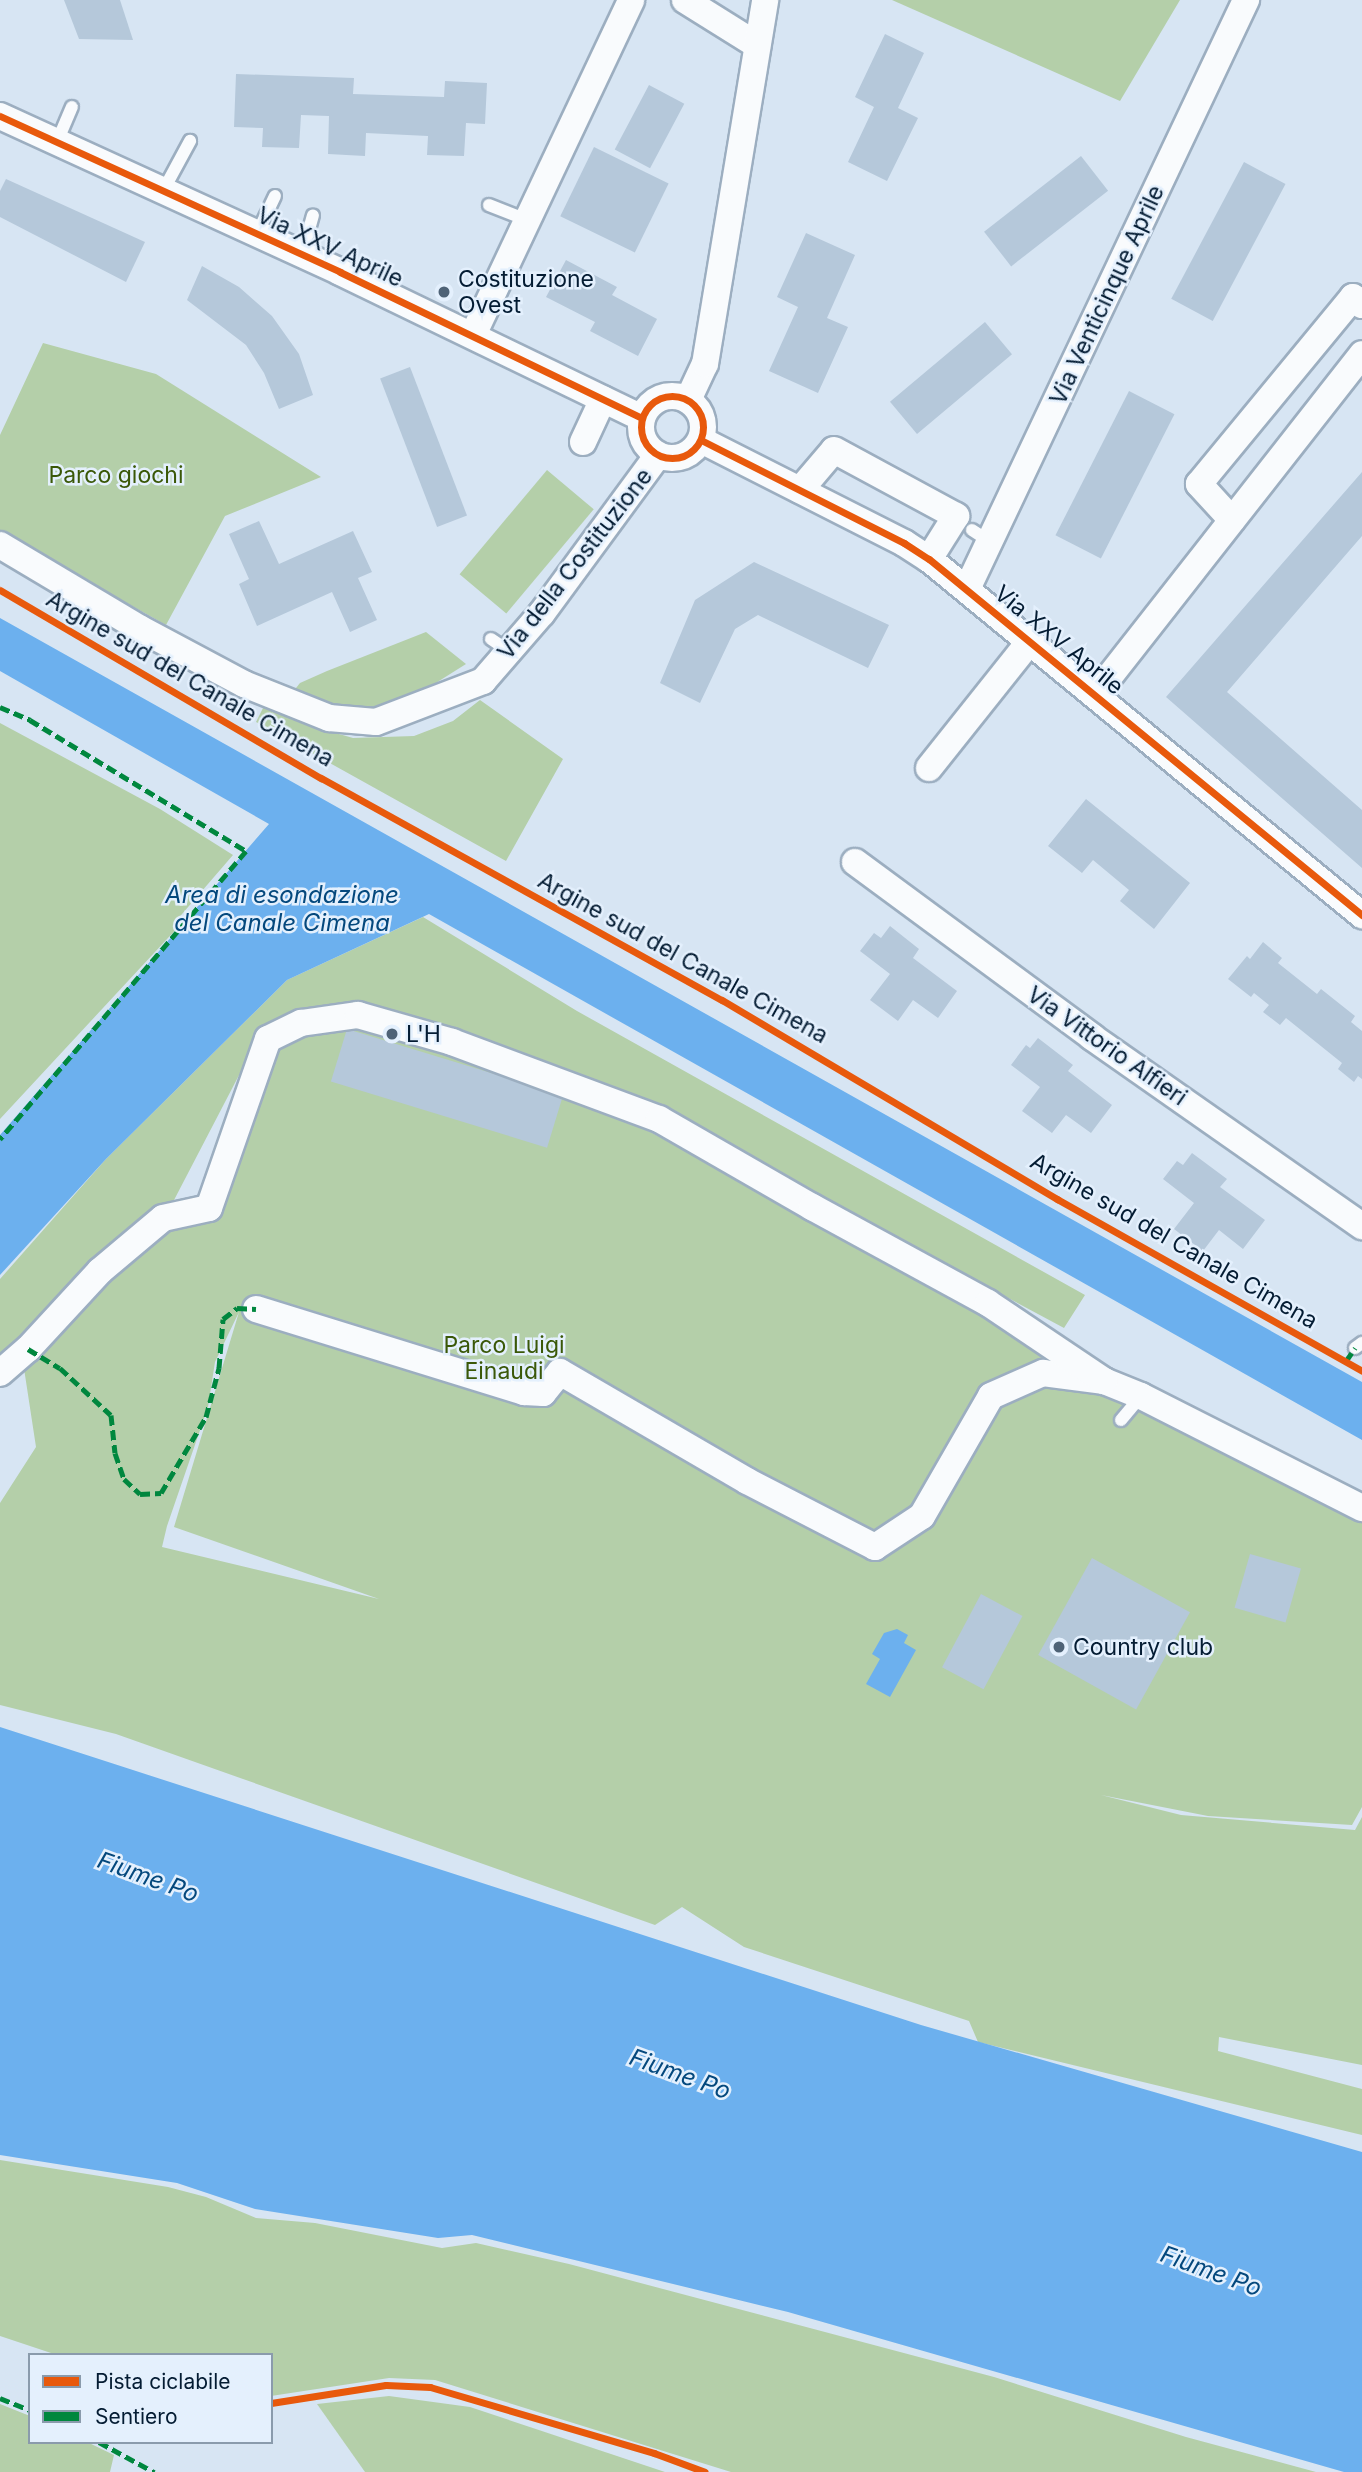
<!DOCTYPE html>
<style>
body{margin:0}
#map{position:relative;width:1362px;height:2472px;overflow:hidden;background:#d7e5f3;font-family:Inter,sans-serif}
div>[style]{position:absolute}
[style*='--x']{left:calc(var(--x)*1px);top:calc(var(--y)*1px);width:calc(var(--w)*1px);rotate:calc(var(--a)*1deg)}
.green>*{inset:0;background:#b4cfa9;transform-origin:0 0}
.water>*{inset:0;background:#6cb0ee}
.building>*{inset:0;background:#b5c8da;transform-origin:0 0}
.roads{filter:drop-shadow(2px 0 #9caec0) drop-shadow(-2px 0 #9caec0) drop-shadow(0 2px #9caec0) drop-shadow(0 -2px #9caec0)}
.service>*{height:12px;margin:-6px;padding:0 6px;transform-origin:6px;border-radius:6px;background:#f9fbfd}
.minor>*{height:26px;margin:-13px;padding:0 13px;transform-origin:13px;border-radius:13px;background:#f9fbfd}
.minor>.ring{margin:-13px;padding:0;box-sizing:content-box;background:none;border:26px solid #f9fbfd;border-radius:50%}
.quiet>*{height:5px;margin-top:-2.5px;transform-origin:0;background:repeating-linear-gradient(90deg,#00873e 0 10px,transparent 0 15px)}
.cycleway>*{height:7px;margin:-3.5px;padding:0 3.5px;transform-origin:3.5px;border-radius:3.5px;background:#e8590c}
.cycleway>.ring{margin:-3.5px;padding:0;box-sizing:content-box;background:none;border:7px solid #e8590c;border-radius:50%}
.dots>*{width:19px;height:19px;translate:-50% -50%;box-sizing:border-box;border:4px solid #e4f0fd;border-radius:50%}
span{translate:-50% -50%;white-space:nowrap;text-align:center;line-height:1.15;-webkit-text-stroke:5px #e4f0fd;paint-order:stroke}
.street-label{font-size:23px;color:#041c33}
.poi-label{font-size:23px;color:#041c33}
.left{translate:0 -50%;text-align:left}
.park-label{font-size:23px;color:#3a5808}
.water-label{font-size:24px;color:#04487d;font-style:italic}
.legend{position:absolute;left:28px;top:2353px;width:245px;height:91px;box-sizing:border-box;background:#e4f0fd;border:2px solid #8a9bac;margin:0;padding:9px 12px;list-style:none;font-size:21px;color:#041c33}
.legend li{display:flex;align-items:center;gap:14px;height:35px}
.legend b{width:35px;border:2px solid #8a9bac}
</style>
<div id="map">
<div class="green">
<i style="clip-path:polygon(892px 0,1180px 0,1120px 101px)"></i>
<i style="clip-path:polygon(43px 343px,156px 374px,321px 477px,225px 516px,166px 625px,0 532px,0 435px)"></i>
<i style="left:547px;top:470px;width:61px;height:136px;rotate:40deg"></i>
<i style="clip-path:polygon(426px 632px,466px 664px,404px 703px,354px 709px,321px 704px,292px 693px,300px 683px,327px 671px)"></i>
<i style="clip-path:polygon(480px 700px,563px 759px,506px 861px,256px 722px,264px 706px,311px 726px,353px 738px,414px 736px,453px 721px)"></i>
<i style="clip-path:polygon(0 723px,160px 809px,233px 855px,176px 921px,180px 925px,0 1119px)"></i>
<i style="clip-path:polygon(423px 917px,577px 1011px,1085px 1295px,1064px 1328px,622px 1091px,506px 1047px,366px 1002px,301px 1008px,261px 1033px,173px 1202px,100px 1263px,0 1361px,0 1279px,106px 1159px,287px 980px)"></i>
<i style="clip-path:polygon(evenodd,321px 1025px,377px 1026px,611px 1112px,803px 1210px,999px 1326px,1362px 1518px,1362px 1807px,1352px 1825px,1208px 1816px,1101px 1795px,1181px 1815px,1355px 1830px,1362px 1817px,1362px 2065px,1219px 2037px,1218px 2051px,1362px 2089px,1362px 2135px,978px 2042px,969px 2021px,744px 1947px,682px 1907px,655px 1925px,116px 1734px,0 1705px,0 1503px,36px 1447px,23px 1362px,165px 1224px,208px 1219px,209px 1223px,272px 1044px,321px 1025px,239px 1312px,174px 1527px,379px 1599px,162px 1547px,167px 1526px,208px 1407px,215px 1362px,239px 1312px)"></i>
<i style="clip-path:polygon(0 2160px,168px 2187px,206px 2197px,256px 2218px,315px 2223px,442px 2248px,476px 2243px,569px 2264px,994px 2377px,1186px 2437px,1316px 2472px,731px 2472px,435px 2380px,389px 2378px,271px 2396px,271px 2355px,57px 2355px,0 2336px)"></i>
<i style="clip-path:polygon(389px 2396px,470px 2407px,665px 2472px,365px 2472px,317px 2404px)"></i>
<i style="clip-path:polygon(0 2404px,30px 2416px,30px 2442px,87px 2442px,114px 2455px,110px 2472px,0 2472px)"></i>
</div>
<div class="water">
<i style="clip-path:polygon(0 618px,1362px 1382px,1362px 1440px,429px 914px,287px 980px,106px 1159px,0 1275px,0 1135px,269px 824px,0 671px)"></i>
<i style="clip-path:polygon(897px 1629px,908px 1635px,904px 1643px,916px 1650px,890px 1697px,866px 1684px,880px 1659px,872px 1654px,884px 1633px)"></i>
<i style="clip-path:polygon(0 1727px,921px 2025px,1362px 2152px,1362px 2472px,1344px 2472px,788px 2312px,472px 2235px,438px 2238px,255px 2209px,177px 2183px,0 2155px)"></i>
</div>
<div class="building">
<i style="clip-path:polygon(64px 0,120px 0,133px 40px,79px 39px)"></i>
<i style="clip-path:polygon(885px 34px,924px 53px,898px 108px,918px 118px,887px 181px,848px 162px,874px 107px,855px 97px)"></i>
<i style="clip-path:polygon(236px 74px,354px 78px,353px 94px,444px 97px,445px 81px,487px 83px,485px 124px,466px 123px,464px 156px,427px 155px,428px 136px,366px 133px,365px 156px,328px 154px,329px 116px,301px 115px,299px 148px,262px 147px,263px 128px,234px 127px)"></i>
<i style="left:649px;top:85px;width:40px;height:73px;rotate:28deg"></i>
<i style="left:594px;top:147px;width:83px;height:77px;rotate:26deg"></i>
<i style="left:1081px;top:156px;width:44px;height:123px;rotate:52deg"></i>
<i style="left:1244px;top:162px;width:47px;height:155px;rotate:28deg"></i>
<i style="clip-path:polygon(6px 179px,145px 242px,126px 282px,0 217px,0 191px)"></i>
<i style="clip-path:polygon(806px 233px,855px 255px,827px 318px,848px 327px,818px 393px,769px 371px,798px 307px,777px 297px)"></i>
<i style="clip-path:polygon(566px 260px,617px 287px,612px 295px,657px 319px,638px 356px,590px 331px,595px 322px,546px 297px)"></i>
<i style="clip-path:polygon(202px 266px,239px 287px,272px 316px,299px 354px,313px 395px,279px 409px,264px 373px,246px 345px,187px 300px)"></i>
<i style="left:985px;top:322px;width:42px;height:124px;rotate:50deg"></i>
<i style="left:410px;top:367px;width:159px;height:32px;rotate:69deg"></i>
<i style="left:1129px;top:391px;width:51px;height:162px;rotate:27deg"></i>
<i style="clip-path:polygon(1362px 472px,1362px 536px,1227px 692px,1362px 810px,1362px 868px,1166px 697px)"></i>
<i style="clip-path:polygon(259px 521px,279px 564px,353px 531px,372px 572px,358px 578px,377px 620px,350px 632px,332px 592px,257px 626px,239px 584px,249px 579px,229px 534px)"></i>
<i style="clip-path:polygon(754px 562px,889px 625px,868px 668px,758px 615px,735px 629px,700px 703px,660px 683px,695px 600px)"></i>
<i style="clip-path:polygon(1086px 799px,1190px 883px,1154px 929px,1120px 901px,1129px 890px,1093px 860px,1082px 873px,1048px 846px)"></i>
<i style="clip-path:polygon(890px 926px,919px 949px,913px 958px,957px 991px,938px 1018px,913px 1000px,898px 1021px,870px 1000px,890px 974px,860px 951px,874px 933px,881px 938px)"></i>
<i style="clip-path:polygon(1263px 942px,1282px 958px,1278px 963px,1317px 994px,1321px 989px,1355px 1016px,1351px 1022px,1362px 1031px,1362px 1079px,1358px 1076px,1354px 1082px,1338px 1069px,1342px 1063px,1286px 1018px,1280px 1025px,1263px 1012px,1269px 1005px,1254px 993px,1251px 997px,1228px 979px,1247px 956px,1250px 959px)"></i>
<i style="left:347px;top:1029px;width:226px;height:55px;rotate:17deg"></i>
<i style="clip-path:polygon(1038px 1038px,1073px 1065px,1068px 1071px,1112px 1105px,1091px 1133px,1066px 1115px,1052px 1133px,1022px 1111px,1040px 1087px,1011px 1065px,1026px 1045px,1030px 1048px)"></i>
<i style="clip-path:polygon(1192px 1153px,1227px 1179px,1220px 1187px,1265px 1220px,1243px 1249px,1219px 1230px,1203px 1251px,1174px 1229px,1194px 1203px,1163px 1179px,1177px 1161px,1183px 1165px)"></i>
<i style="left:1250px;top:1554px;width:53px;height:56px;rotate:16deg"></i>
<i style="left:1092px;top:1558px;width:112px;height:111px;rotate:29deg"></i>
<i style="left:981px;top:1594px;width:47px;height:83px;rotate:28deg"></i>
</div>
<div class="roads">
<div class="service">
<i style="--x:57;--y:142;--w:38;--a:-67"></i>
<i style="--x:163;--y:191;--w:57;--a:-61.6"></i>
<i style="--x:489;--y:205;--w:41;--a:21.5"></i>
<i style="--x:257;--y:234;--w:42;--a:-64.7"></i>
<i style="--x:302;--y:255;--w:41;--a:-74.6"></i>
<i style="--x:972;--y:530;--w:20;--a:33"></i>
<i style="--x:491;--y:639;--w:22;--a:34"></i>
<i style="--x:1355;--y:1348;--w:9;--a:-36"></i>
<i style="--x:1121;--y:1420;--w:31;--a:-50"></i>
</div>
<div class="minor">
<i style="--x:685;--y:0;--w:85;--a:32"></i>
<i style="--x:0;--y:116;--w:374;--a:24.6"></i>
<i style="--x:340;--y:272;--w:335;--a:25.8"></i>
<i style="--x:473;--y:335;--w:370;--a:-64.7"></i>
<i class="ring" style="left:641px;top:396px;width:36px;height:36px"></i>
<i style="--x:688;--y:400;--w:40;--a:-65"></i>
<i style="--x:705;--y:364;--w:369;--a:-80.6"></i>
<i style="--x:701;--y:440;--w:228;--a:26.9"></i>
<i style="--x:904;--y:543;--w:30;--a:33"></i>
<i style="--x:929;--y:559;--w:561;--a:39.43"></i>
<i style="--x:583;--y:442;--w:47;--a:-65.1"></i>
<i style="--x:800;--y:490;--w:52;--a:-49.6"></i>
<i style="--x:834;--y:450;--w:139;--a:28.4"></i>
<i style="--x:956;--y:516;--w:51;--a:122.1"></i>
<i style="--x:1232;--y:520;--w:49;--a:-132.5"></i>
<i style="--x:1199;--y:484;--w:242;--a:-50.5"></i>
<i style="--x:1353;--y:297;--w:12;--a:42"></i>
<i style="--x:0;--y:545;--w:162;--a:30.8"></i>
<i style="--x:139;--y:628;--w:119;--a:28.1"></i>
<i style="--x:244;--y:684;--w:92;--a:21.8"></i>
<i style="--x:329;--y:718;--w:47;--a:4.9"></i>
<i style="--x:376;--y:722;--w:115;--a:-21"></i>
<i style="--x:483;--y:681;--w:90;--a:-49.1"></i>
<i style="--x:542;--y:613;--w:196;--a:-53.7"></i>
<i style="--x:967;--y:589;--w:652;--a:-64.65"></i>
<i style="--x:1095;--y:695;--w:433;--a:-51.9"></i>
<i style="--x:929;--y:768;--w:162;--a:-51.5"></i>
<i style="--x:855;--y:862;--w:295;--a:36.4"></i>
<i style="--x:1092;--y:1037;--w:330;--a:35"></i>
<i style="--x:256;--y:1309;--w:281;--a:17.2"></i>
<i style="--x:524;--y:1392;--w:19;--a:3"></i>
<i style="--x:543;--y:1393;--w:27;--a:-51"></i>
<i style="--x:560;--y:1372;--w:216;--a:30.2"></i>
<i style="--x:747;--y:1481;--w:144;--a:27.3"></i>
<i style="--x:875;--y:1547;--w:56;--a:-33.4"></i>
<i style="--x:922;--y:1516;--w:138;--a:-60.1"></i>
<i style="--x:991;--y:1396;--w:57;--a:-23.9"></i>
<i style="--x:1043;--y:1373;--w:62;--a:7.5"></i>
<i style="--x:1104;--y:1381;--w:40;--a:22"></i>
<i style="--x:1141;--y:1396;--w:248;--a:26.9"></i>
<i style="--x:0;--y:1373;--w:37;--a:-41"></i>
<i style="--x:28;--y:1349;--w:106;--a:-47.3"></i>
<i style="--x:100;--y:1271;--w:82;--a:-40.1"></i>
<i style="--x:163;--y:1218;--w:47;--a:-12.3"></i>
<i style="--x:209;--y:1208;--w:179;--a:-70.8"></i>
<i style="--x:268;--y:1039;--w:37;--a:-26"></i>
<i style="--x:301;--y:1023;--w:58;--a:-8"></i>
<i style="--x:358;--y:1015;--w:98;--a:16"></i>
<i style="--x:452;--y:1042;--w:221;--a:20.4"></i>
<i style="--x:659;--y:1119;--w:177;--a:29.9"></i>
<i style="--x:812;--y:1207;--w:200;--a:28.6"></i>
<i style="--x:988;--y:1303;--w:140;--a:33.9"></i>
</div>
</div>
<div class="quiet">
<i style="--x:0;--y:707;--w:33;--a:23"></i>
<i style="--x:30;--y:720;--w:253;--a:31.2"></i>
<i style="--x:246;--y:851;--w:379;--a:130.5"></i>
<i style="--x:28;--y:1349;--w:37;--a:31"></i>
<i style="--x:60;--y:1368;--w:69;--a:42.7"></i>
<i style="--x:111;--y:1415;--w:38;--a:84"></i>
<i style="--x:115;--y:1453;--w:28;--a:71"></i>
<i style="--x:124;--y:1479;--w:22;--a:43"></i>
<i style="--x:140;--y:1494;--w:21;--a:-3"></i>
<i style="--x:161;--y:1493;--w:88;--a:-59.4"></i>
<i style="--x:206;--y:1417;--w:51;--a:-75.1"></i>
<i style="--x:219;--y:1368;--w:49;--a:-85.3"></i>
<i style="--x:223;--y:1319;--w:18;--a:-38"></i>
<i style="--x:237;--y:1308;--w:19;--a:3"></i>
<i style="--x:1346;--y:1361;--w:16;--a:-55"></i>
<i style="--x:0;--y:2398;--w:32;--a:22"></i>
<i style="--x:99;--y:2442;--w:63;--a:28.6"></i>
</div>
<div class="cycleway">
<i style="--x:0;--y:116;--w:374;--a:24.6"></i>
<i style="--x:340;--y:272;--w:335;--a:25.8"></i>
<i class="ring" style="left:641px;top:396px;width:55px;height:55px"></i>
<i style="--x:701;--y:440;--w:228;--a:26.9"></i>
<i style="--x:904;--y:543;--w:30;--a:33"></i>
<i style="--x:929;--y:559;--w:561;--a:39.43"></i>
<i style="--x:0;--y:590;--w:372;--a:30.4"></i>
<i style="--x:321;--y:778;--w:458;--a:29"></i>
<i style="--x:722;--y:1000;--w:390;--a:30.7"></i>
<i style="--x:1057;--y:1199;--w:350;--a:29.4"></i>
<i style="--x:271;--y:2403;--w:116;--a:-8.9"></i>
<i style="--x:386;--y:2385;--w:44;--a:2.6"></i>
<i style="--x:430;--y:2387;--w:234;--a:16.4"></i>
<i style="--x:654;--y:2453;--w:54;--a:20.4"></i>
</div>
<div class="dots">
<i style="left:444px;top:292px;background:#4e6276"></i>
<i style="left:392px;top:1034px;background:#4e6276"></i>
<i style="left:1059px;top:1647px;background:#4e6276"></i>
</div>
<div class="street-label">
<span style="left:330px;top:247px;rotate:25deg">Via XXV Aprile</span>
<span style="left:1107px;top:295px;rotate:-65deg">Via Venticinque Aprile</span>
<span style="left:575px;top:564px;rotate:-52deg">Via della Costituzione</span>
<span style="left:1059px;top:640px;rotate:39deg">Via XXV Aprile</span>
<span style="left:190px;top:679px;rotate:30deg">Argine sud del Canale Cimena</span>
<span style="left:683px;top:958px;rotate:29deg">Argine sud del Canale Cimena</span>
<span style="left:1107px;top:1046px;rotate:35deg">Via Vittorio Alfieri</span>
<span style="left:1174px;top:1241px;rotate:30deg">Argine sud del Canale Cimena</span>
</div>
<div class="poi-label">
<span class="left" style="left:458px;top:292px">Costituzione<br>Ovest</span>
<span class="left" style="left:406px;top:1034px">L'H</span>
<span class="left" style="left:1073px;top:1647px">Country club</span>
</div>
<div class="park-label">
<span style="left:116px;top:475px">Parco giochi</span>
<span style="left:504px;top:1358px">Parco Luigi<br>Einaudi</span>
</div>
<div class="water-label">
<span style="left:282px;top:909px">Area di esondazione<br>del Canale Cimena</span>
<span style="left:148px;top:1877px;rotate:20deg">Fiume Po</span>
<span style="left:680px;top:2074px;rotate:20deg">Fiume Po</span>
<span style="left:1211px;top:2271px;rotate:20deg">Fiume Po</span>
</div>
<ul class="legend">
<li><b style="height:9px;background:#e8590c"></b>Pista ciclabile</li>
<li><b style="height:9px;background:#00873e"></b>Sentiero</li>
</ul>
</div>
